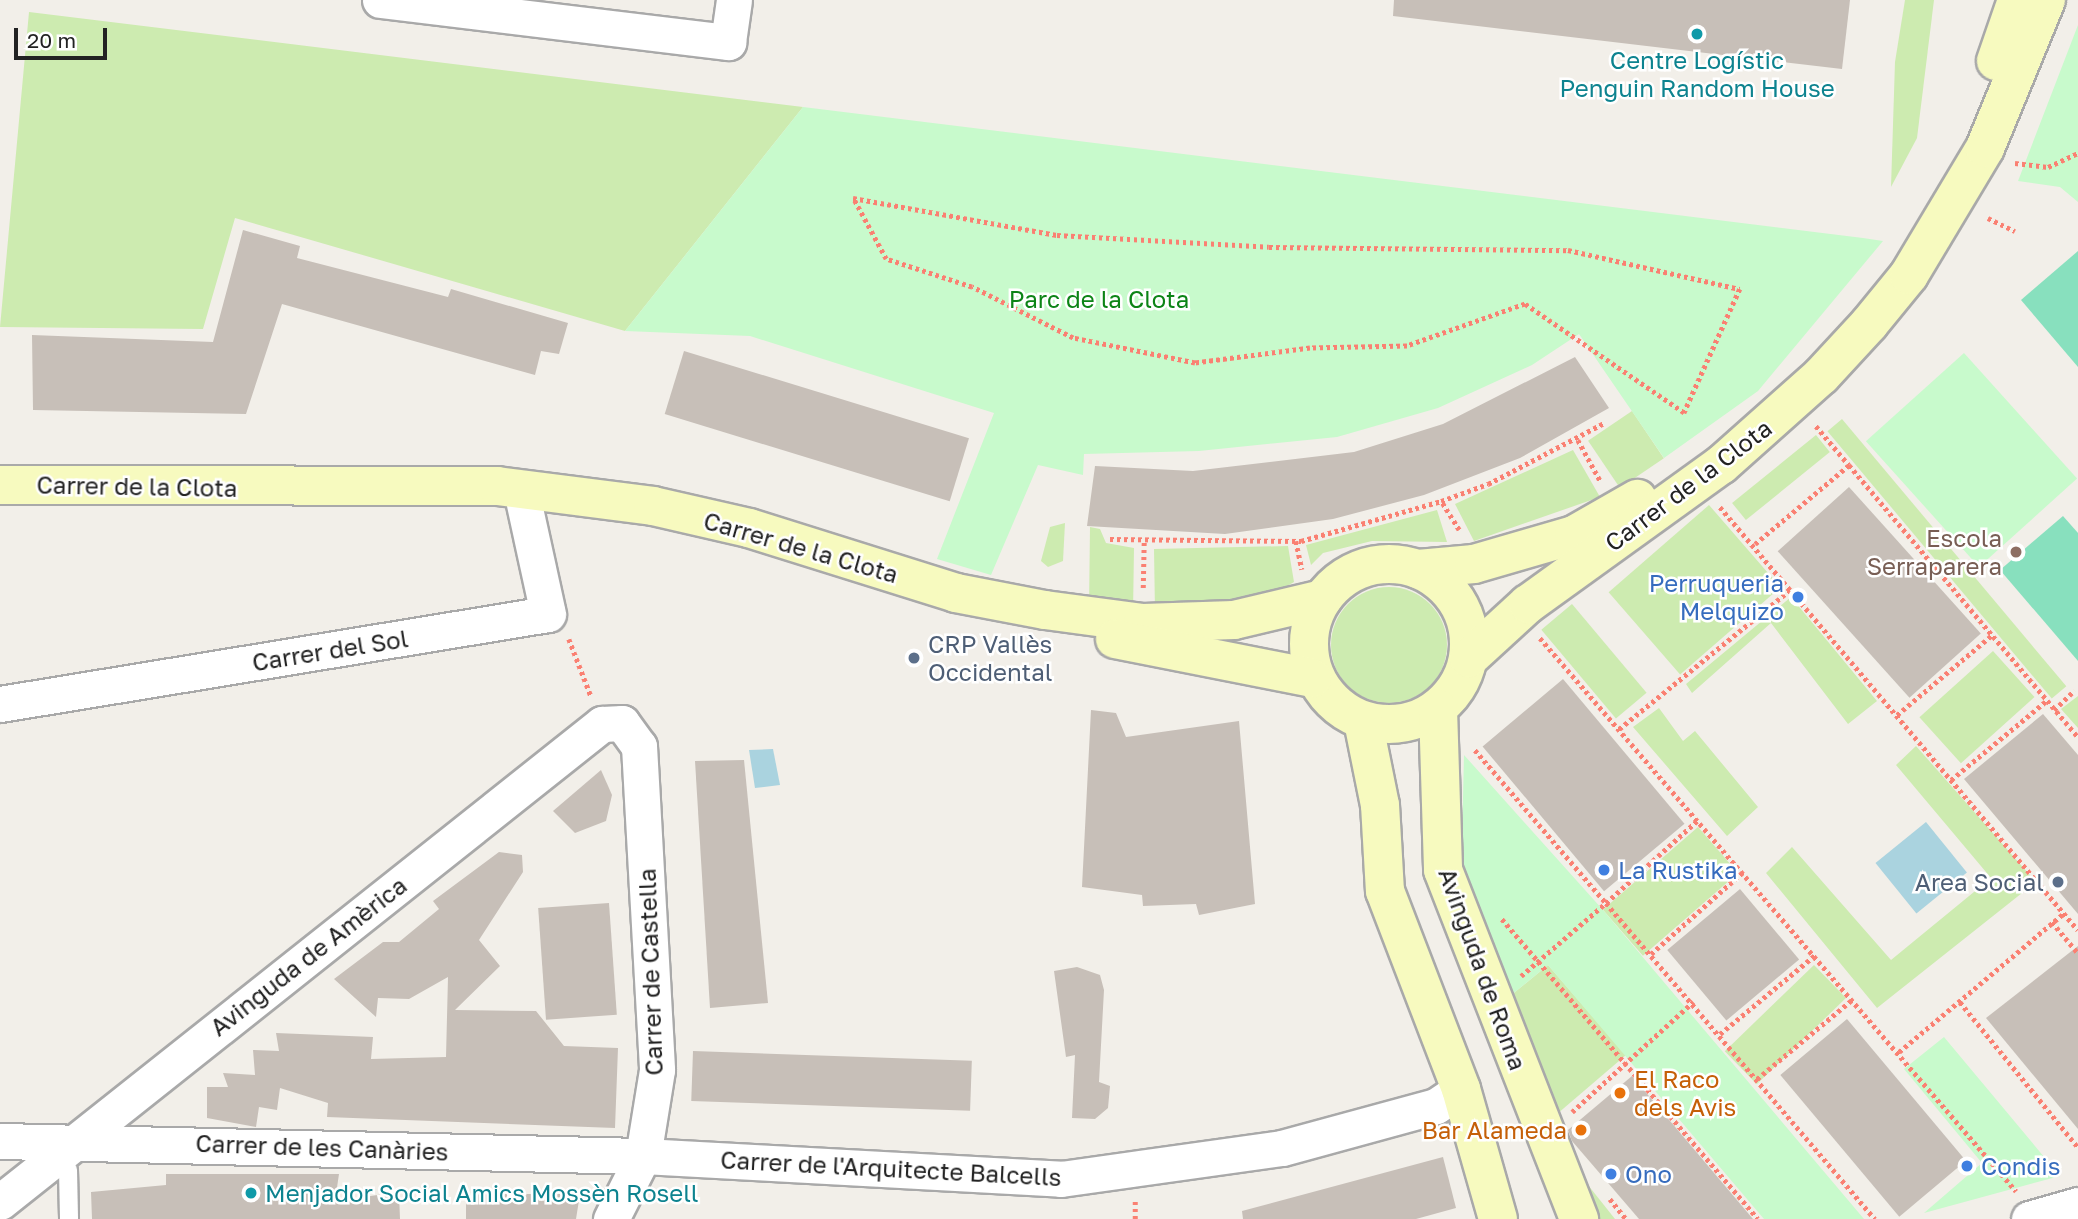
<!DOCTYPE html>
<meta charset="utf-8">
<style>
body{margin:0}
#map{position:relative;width:2078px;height:1219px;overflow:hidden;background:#f2efe9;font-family:"Golos Text",sans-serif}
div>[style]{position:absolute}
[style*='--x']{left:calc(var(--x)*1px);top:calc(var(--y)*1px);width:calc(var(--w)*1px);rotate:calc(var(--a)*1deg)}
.grass>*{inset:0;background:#cdebb0;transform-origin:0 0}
.round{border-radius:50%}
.park>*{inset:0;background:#c8facc;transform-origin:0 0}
.pitch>*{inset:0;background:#88e0be}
.water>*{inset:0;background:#aad3df;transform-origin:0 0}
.building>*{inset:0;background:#c7bfb8;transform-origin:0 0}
.path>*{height:4.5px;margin-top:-2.25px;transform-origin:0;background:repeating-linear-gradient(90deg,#fa8072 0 3.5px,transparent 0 7px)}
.roads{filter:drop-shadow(2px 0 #a9a9a9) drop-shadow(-2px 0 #a9a9a9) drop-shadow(0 2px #a9a9a9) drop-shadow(0 -2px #a9a9a9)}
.lane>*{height:18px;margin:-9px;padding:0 9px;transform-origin:9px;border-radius:9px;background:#fff}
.street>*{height:35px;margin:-17.5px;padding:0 17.5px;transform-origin:17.5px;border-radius:17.5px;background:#fff}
.secondary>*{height:38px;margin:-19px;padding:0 19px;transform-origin:19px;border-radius:19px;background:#f7fabf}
.secondary>.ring{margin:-19px;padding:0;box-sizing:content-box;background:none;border:38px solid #f7fabf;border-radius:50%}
.dots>*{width:19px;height:19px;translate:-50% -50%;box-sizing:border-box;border:4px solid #fff;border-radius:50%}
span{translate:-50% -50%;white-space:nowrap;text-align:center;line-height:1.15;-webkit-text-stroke:5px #fff;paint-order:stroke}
.culture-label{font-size:24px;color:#0d838f}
.left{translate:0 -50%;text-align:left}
.park-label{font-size:24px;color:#0c8416}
.street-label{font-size:24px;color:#222}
.education-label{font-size:24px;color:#785e54}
.right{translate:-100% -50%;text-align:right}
.shop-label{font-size:24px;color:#366cbe}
.service-label{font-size:24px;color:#4e5e75}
.food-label{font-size:24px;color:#c56008}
.scale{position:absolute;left:14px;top:28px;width:93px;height:32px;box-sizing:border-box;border:4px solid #222;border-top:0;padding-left:9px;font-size:21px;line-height:24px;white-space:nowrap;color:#222;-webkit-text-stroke:5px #fff;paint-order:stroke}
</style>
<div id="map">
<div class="grass">
<i style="clip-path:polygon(1905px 0,1934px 0,1917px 138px,1891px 187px,1895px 62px)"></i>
<i style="clip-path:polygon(29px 12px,803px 107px,625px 331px,235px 218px,203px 329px,0 327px)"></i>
<i style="left:1632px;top:411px;width:57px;height:53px;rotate:56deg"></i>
<i style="left:1842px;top:419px;width:349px;height:19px;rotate:50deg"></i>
<i style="left:1816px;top:435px;width:22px;height:108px;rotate:51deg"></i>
<i style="clip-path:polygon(1573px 450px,1600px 497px,1474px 541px,1455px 504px)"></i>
<i style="left:1709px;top:505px;width:109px;height:133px;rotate:49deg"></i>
<i style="clip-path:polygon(1437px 510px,1447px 542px,1372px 541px,1323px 553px,1311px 565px,1306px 545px)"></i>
<i style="clip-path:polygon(1065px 523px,1063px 561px,1048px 567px,1041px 561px,1050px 527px)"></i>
<i style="clip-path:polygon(1090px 527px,1100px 529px,1106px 543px,1134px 548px,1133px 614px,1089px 609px)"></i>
<i style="clip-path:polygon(1288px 546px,1294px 582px,1260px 602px,1155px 612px,1154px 549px)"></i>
<i class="round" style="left:1331px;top:587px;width:116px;height:116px"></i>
<i style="clip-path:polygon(1791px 597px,1877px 701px,1848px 724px,1771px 623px,1692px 693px,1686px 684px)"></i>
<i style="left:1572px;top:604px;width:116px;height:40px;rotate:50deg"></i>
<i style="left:1993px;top:651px;width:62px;height:99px;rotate:48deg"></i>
<i style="clip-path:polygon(2078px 696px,2078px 728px,2061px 709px)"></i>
<i style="clip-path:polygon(1659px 708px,1683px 741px,1695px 731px,1758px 807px,1727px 836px,1633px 727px)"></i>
<i style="clip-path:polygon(1916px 746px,2036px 882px,1877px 1008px,1766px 873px,1792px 847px,1891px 960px,1991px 878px,1896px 765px)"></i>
<i style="left:1698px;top:827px;width:61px;height:126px;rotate:49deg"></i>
<i style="clip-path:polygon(1548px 965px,1626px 1055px,1550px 1120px,1504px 1001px)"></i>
<i style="left:1814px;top:965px;width:46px;height:124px;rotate:46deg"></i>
<i style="clip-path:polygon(1584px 1180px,1615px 1219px,1595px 1219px)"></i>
</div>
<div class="park">
<i style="clip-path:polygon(2078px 25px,2078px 202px,2060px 187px,2018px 181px)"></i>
<i style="clip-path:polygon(803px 107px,1863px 238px,1883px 241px,1758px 391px,1664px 458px,1579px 334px,1532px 365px,1438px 408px,1337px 437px,1199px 451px,1084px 454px,1083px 475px,1038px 465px,991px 575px,937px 559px,994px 413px,750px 336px,625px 331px)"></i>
<i style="left:1964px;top:353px;width:169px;height:132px;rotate:48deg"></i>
<i style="clip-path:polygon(1464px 755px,1603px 910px,1864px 1219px,1764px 1219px,1548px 965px,1504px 1001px,1461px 884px)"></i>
<i style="clip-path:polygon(1944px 1037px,2060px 1176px,1924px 1213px,1982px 1163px,1904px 1069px)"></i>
</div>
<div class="pitch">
<i style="clip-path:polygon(2078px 251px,2078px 367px,2021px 300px)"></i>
<i style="clip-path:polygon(2063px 516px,2078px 533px,2078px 661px,2000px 570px)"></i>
</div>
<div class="water">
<i style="clip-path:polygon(773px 749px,780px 785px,755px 788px,749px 750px)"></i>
<i style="left:1926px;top:822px;width:65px;height:65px;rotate:51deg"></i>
</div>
<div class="building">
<i style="clip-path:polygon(1394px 0,1850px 0,1842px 69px,1393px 16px)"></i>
<i style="clip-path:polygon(243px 230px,300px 246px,297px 258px,448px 297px,451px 289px,568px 323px,559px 354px,541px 351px,535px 375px,282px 304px,246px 414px,33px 410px,32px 335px,213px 342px)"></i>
<i style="left:684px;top:351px;width:298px;height:66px;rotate:17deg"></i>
<i style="clip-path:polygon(1575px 357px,1609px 408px,1520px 458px,1424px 495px,1333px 519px,1225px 534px,1087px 526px,1095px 466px,1193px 471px,1354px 452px,1443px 424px)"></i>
<i style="left:1849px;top:487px;width:197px;height:96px;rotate:48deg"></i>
<i style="left:1563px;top:679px;width:189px;height:105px;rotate:50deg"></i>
<i style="clip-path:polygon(1091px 710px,1116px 713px,1126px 737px,1239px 721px,1255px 904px,1199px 915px,1196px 904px,1143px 906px,1142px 895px,1082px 887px)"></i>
<i style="clip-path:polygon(2043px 714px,2078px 755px,2078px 914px,1964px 779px)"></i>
<i style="clip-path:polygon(744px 760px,768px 1003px,710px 1008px,695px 761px)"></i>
<i style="clip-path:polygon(601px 770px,612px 795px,606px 821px,575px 833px,553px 811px)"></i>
<i style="clip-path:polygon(499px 852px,522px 855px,523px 872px,479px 940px,500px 966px,455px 1010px,536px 1011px,564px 1046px,618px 1048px,615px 1128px,327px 1117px,328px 1103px,280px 1088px,277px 1110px,259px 1107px,256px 1127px,207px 1118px,207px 1087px,228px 1087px,223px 1073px,255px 1075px,253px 1050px,279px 1051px,276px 1033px,373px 1037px,371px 1059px,446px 1057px,448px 977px,409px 999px,378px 998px,376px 1017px,334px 979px,383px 942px,399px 942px,439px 909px,433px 901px)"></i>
<i style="left:1740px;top:889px;width:92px;height:95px;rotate:50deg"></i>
<i style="left:609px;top:903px;width:112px;height:71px;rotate:86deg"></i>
<i style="clip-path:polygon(2078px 946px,2078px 1129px,1986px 1018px)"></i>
<i style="clip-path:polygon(1077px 967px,1100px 975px,1104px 990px,1099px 1082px,1110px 1086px,1108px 1108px,1095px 1119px,1072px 1118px,1075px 1055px,1066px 1057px,1054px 971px)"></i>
<i style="left:1847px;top:1019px;width:185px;height:87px;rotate:50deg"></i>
<i style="left:693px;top:1051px;width:279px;height:50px;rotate:2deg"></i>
<i style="clip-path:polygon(1632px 1076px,1753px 1219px,1639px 1219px,1572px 1141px,1568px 1130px)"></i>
<i style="clip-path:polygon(1443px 1157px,1456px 1208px,1416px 1219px,1243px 1219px,1242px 1211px)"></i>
<i style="clip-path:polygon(166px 1174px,339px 1174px,335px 1201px,399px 1192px,400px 1219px,92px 1219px,91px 1192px,166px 1185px)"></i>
<i style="clip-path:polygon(498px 1194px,580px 1194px,576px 1219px,466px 1219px,466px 1195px)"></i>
</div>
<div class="path">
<i style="--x:2015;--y:163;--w:33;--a:7"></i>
<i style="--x:2048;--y:167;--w:33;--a:-25"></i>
<i style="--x:853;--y:198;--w:207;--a:10.3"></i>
<i style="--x:1057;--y:235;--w:212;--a:3.2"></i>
<i style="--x:1269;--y:247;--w:299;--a:0.6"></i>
<i style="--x:1568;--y:250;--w:176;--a:12.8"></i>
<i style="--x:1740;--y:289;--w:136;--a:114.3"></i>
<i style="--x:1684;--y:413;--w:193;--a:-145.6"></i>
<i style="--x:1525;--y:304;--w:125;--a:160.4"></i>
<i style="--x:1407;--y:346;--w:97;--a:178.8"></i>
<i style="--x:1310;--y:348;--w:116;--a:172.6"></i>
<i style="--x:1195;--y:363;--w:125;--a:-168.4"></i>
<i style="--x:1073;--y:338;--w:113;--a:-153.2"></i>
<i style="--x:972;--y:287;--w:90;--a:-162"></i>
<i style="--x:886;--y:259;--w:69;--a:-118.4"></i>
<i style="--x:1988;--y:218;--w:30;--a:26"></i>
<i style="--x:1816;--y:426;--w:51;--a:49.8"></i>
<i style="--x:1578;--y:440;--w:48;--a:61.3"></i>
<i style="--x:1720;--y:507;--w:554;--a:49.76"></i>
<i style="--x:1459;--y:530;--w:34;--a:-122"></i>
<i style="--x:1441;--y:501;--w:50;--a:-19.9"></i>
<i style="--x:1488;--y:484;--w:131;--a:-27.7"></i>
<i style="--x:1110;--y:539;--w:191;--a:0.6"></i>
<i style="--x:1301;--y:541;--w:146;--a:-15.9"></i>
<i style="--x:1296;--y:541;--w:29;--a:78"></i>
<i style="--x:1755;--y:544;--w:123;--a:-40"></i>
<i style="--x:1849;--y:465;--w:356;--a:49.9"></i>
<i style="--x:1143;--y:588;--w:48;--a:-88.8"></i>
<i style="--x:1540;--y:638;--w:730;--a:49.28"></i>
<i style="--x:569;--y:639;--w:61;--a:68.9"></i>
<i style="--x:2054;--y:710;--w:28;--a:-44"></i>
<i style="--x:1897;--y:715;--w:124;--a:-40.1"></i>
<i style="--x:1619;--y:729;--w:222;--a:-39.1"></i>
<i style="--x:1475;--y:750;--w:201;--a:49.4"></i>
<i style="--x:1606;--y:903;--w:124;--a:-42.1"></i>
<i style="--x:1951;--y:780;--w:124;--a:-39.7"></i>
<i style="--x:1502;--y:919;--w:394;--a:49.5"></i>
<i style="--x:2052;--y:922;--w:40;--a:50"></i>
<i style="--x:1651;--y:954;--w:123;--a:-41.7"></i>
<i style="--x:1521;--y:976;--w:112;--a:-40.7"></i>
<i style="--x:1606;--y:903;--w:415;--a:49.6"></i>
<i style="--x:1960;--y:1002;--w:187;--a:50.9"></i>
<i style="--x:1720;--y:1034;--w:124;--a:-39.7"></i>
<i style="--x:1899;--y:1052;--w:214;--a:-40.1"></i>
<i style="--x:1757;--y:1079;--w:125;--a:-39.8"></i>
<i style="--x:1572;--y:1112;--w:164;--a:-42.3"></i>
<i style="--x:1610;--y:1199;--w:26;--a:51"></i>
<i style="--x:1135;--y:1219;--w:18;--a:-90"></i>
</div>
<div class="roads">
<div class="lane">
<i style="--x:68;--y:1170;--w:49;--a:88.8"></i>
</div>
<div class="street">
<i style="--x:380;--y:0;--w:351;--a:6.9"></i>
<i style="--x:728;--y:42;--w:42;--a:-81.9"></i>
<i style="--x:0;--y:704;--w:555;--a:-9.33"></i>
<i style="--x:548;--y:614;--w:113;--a:-102.3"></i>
<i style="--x:0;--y:1141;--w:643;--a:1.34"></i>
<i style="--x:643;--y:1156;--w:419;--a:3.1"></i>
<i style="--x:1061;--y:1179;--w:223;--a:-8"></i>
<i style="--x:1282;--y:1148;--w:160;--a:-15.3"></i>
<i style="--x:1436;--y:1106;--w:30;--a:-34"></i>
<i style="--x:0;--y:1202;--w:769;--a:-38.45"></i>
<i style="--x:602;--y:724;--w:20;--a:-3"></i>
<i style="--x:622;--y:723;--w:29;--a:54"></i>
<i style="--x:639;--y:746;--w:324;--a:86.8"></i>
<i style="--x:657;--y:1070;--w:87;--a:99.2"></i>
<i style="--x:643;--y:1156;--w:71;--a:116.9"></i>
<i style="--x:2029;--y:1219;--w:51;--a:-15.9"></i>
</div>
<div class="secondary">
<i style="--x:1996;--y:61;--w:65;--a:-71"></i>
<i style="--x:0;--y:485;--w:497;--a:0.1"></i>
<i style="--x:497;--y:486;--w:157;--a:7.3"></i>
<i style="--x:653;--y:506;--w:98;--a:12.9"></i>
<i style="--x:749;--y:528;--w:217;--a:17.4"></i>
<i style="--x:956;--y:593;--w:91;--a:10.8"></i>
<i style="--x:1045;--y:610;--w:99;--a:7.6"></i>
<i style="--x:1143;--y:623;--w:91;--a:-1.9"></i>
<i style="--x:1234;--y:620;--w:91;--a:-13.3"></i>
<i class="ring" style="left:1309px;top:564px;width:122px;height:122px"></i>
<i style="--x:1418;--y:569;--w:56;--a:-5.1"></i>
<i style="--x:1474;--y:564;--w:104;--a:-16.2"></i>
<i style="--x:1574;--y:535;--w:73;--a:-29.7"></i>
<i style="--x:1115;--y:639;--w:201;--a:11.2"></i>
<i style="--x:1469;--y:658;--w:80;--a:-42.5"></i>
<i style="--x:1528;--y:604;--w:238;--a:-35.8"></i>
<i style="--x:1721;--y:465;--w:134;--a:-41.7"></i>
<i style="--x:1821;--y:376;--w:71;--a:-47.3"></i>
<i style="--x:1869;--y:324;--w:63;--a:-50.8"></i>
<i style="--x:1909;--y:275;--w:148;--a:-59.1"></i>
<i style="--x:1985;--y:148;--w:160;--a:-67.6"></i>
<i style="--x:1438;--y:709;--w:161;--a:88.2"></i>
<i style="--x:1443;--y:870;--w:375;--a:68.7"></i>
<i style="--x:1363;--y:721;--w:86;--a:78.6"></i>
<i style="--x:1380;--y:805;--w:86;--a:86.7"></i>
<i style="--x:1385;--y:891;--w:212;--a:69"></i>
<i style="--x:1461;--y:1089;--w:135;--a:74.1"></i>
</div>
</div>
<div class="dots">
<i style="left:1697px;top:34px;background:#0f9aa8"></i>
<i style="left:2016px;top:552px;background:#8d6e63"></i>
<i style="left:1798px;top:597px;background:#3f7fe0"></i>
<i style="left:914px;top:658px;background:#5c6f8a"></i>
<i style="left:1604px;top:870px;background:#3f7fe0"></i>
<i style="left:2058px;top:882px;background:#5c6f8a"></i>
<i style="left:1620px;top:1093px;background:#e8710a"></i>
<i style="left:1581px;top:1130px;background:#e8710a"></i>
<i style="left:1967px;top:1166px;background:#3f7fe0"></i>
<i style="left:1611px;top:1174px;background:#3f7fe0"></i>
<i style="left:251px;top:1193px;background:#0f9aa8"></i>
</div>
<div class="culture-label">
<span style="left:1697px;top:74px">Centre Logístic<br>Penguin Random House</span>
<span class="left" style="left:265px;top:1193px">Menjador Social Amics Mossèn Rosell</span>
</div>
<div class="park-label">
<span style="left:1099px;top:299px">Parc de la Clota</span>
</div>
<div class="street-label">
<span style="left:1688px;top:485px;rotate:-37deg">Carrer de la Clota</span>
<span style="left:137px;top:486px;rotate:1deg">Carrer de la Clota</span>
<span style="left:801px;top:547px;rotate:16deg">Carrer de la Clota</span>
<span style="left:330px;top:650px;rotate:-9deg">Carrer del Sol</span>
<span style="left:308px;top:956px;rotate:-38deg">Avinguda de Amèrica</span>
<span style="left:1483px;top:969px;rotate:70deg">Avinguda de Roma</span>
<span style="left:650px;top:972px;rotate:-92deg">Carrer de Castella</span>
<span style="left:322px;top:1147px;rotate:2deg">Carrer de les Canàries</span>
<span style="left:891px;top:1168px;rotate:3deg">Carrer de l'Arquitecte Balcells</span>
</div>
<div class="education-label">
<span class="right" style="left:2002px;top:552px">Escola<br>Serraparera</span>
</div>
<div class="shop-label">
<span class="right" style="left:1784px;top:597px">Perruqueria<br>Melquizo</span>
<span class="left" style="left:1618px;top:870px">La Rustika</span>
<span class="left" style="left:1981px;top:1166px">Condis</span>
<span class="left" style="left:1625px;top:1174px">Ono</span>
</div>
<div class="service-label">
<span class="left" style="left:928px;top:658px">CRP Vallès<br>Occidental</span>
<span class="right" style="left:2044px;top:882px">Area Social</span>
</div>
<div class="food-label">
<span class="left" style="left:1634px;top:1093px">El Raco<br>dels Avis</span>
<span class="right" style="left:1567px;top:1130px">Bar Alameda</span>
</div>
<div class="scale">20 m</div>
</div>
